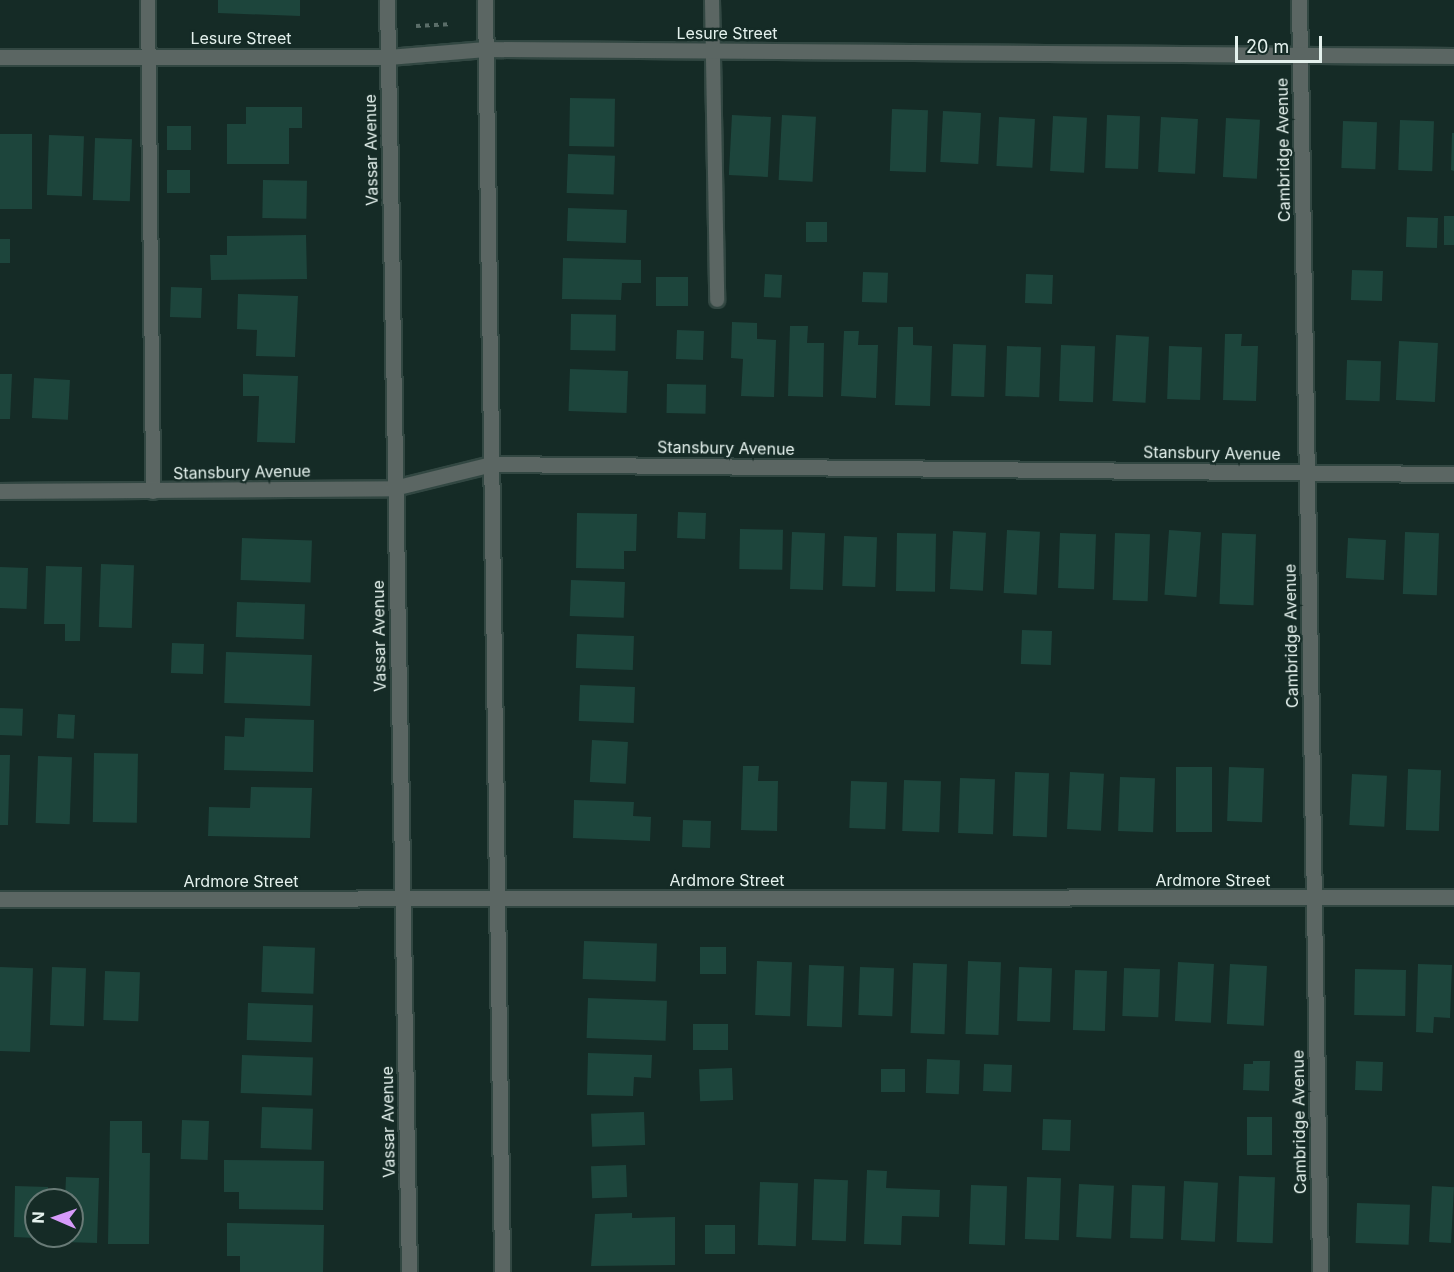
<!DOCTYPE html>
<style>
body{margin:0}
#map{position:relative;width:1454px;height:1272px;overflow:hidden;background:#152b26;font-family:Inter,sans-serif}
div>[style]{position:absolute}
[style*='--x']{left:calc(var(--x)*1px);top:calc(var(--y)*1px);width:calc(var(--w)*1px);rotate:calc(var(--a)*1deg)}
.building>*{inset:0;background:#1d453c;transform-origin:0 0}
.path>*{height:4px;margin-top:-2px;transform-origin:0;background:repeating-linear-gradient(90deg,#5a6d68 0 4.5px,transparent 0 9px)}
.roads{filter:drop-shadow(2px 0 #324742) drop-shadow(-2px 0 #324742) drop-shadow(0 2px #324742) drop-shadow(0 -2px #324742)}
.service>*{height:14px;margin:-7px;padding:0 7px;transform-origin:7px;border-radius:7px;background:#5b6663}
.minor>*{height:15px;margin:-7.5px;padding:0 7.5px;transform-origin:7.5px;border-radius:7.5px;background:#5b6663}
.tertiary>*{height:15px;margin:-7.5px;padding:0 7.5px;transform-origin:7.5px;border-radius:7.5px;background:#5b6663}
span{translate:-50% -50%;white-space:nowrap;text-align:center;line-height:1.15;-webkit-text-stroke:4.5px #152b26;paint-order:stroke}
.street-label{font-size:16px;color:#e4f1ed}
.north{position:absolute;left:24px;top:1188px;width:60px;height:60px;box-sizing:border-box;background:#152b26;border:2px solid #687a76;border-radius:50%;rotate:272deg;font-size:16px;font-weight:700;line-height:24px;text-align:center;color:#e4f1ed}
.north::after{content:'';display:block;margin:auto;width:21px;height:27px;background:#d69bfa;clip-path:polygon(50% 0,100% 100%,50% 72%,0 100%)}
.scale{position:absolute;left:1235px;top:36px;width:87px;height:27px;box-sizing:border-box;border:3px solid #e4f1ed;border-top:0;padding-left:8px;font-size:18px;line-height:21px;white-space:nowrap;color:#e4f1ed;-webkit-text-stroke:4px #152b26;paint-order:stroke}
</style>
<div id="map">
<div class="building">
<i style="clip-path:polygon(218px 0,300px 0,300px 16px,218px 13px)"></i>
<i style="left:570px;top:98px;width:45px;height:48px;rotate:1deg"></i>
<i style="clip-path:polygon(246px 107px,302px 107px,302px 128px,289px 128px,289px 164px,227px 164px,227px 124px,246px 124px)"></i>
<i style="left:892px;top:109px;width:36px;height:62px;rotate:2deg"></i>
<i style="left:943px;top:111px;width:38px;height:51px;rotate:3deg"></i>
<i style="left:732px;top:115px;width:39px;height:60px;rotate:3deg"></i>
<i style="left:782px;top:115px;width:34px;height:65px;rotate:3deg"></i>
<i style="left:1107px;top:115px;width:33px;height:53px;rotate:2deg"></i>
<i style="left:1053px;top:116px;width:34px;height:55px;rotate:3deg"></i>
<i style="left:999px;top:117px;width:36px;height:49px;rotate:3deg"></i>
<i style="left:1161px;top:117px;width:37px;height:55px;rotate:3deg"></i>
<i style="left:1226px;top:118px;width:34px;height:59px;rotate:3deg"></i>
<i style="left:1400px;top:120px;width:34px;height:50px;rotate:2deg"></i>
<i style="left:1343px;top:121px;width:34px;height:47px;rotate:2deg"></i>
<i style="left:167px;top:126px;width:24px;height:24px"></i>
<i style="clip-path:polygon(1452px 133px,1454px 133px,1454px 171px,1451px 170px)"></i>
<i style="left:0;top:134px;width:32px;height:75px"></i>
<i style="left:49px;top:135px;width:35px;height:60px;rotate:2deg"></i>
<i style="left:95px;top:138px;width:37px;height:62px;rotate:2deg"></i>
<i style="left:568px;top:154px;width:47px;height:39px;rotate:2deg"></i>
<i style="left:167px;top:170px;width:23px;height:23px"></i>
<i style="left:263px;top:180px;width:44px;height:38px;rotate:1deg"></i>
<i style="left:568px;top:208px;width:59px;height:33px;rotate:2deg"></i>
<i style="left:1444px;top:216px;width:10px;height:29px"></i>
<i style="left:1407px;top:217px;width:31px;height:30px;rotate:2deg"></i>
<i style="left:806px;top:222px;width:21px;height:20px"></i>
<i style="clip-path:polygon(306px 235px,307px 279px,211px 280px,210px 255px,227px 255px,227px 236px)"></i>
<i style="left:0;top:239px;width:10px;height:24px"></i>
<i style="clip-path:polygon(563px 258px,641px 260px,641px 283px,622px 283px,621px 300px,562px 299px)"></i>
<i style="left:1352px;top:270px;width:31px;height:30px;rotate:2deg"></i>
<i style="left:863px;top:272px;width:25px;height:30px;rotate:2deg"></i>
<i style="left:765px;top:274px;width:17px;height:23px;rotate:3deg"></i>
<i style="left:1026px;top:274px;width:27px;height:29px;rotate:2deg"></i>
<i style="left:688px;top:277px;width:29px;height:32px;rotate:90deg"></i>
<i style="left:171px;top:287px;width:31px;height:30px;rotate:2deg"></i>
<i style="clip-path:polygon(238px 294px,298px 296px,295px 357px,256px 356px,257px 330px,237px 329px)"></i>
<i style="left:571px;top:314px;width:45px;height:36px;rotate:1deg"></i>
<i style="clip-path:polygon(732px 322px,757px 323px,757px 339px,776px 340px,774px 397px,741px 396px,743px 359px,731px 358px)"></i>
<i style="clip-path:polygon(790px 326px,808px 326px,807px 343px,824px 343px,823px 397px,788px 396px)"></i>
<i style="clip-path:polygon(898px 327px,913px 327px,913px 345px,932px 346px,930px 406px,895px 405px)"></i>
<i style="left:677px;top:330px;width:27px;height:29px;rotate:2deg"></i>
<i style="clip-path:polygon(844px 331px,859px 331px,858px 345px,878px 345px,876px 398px,841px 396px)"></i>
<i style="clip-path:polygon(1225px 334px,1242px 334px,1241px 346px,1258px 346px,1256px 401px,1223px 400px)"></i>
<i style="left:1116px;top:335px;width:33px;height:66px;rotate:3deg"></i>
<i style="left:1399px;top:341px;width:39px;height:59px;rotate:3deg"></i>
<i style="left:953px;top:344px;width:33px;height:52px;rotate:2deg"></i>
<i style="left:1061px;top:345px;width:34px;height:56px;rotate:2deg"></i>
<i style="left:1007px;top:346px;width:34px;height:50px;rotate:2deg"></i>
<i style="left:1169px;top:346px;width:33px;height:53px;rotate:2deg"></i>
<i style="left:1347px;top:360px;width:34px;height:40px;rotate:2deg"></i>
<i style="left:570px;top:369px;width:58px;height:42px;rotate:2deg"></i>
<i style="clip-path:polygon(0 374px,12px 374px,10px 419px,0 419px)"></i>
<i style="clip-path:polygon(243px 374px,298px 376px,295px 443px,257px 442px,259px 396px,243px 396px)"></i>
<i style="left:34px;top:378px;width:36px;height:40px;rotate:3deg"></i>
<i style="left:667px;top:384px;width:39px;height:29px;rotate:1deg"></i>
<i style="left:678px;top:512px;width:28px;height:26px;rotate:2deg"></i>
<i style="clip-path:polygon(577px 513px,637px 514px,636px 551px,624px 551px,624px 569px,576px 568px)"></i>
<i style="left:740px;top:529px;width:43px;height:40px;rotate:1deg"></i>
<i style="left:1007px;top:530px;width:33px;height:63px;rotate:3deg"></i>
<i style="left:1169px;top:530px;width:32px;height:65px;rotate:4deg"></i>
<i style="left:953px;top:531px;width:33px;height:58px;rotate:3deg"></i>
<i style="left:792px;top:532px;width:33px;height:57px;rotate:2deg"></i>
<i style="left:1405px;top:532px;width:34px;height:62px;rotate:2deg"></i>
<i style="left:897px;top:533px;width:39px;height:58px;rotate:1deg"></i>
<i style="left:1060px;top:533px;width:36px;height:55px;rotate:2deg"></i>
<i style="left:1115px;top:533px;width:35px;height:67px;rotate:2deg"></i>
<i style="left:1222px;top:533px;width:34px;height:71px;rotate:2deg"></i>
<i style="left:844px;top:536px;width:33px;height:50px;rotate:2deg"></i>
<i style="left:242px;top:538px;width:70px;height:42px;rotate:2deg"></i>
<i style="left:1348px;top:538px;width:38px;height:40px;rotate:3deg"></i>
<i style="left:101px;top:564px;width:33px;height:63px;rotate:2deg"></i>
<i style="clip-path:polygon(46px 566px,82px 567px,80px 641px,65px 641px,65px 624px,44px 624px)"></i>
<i style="left:0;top:567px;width:28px;height:41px;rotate:2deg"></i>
<i style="left:571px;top:580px;width:54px;height:36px;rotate:2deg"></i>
<i style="left:237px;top:602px;width:68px;height:35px;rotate:2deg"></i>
<i style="left:1022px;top:630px;width:30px;height:34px;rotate:2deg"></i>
<i style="left:577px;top:634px;width:57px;height:34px;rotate:2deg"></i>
<i style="left:172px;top:643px;width:32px;height:30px;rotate:2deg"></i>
<i style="left:226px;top:652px;width:86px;height:51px;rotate:2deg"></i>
<i style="left:580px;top:685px;width:55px;height:36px;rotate:2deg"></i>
<i style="left:0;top:708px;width:23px;height:27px;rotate:2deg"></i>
<i style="left:58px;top:714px;width:17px;height:24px;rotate:3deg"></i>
<i style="clip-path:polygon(245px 718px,314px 720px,313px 772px,224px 770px,225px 736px,244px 737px)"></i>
<i style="left:592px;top:740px;width:36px;height:42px;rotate:3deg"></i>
<i style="left:94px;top:753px;width:44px;height:69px;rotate:1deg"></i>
<i style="clip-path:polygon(0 755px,10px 755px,8px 825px,0 825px)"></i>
<i style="left:38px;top:756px;width:34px;height:67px;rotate:2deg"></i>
<i style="clip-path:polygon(743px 766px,759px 766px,758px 781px,778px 781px,777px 831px,741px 830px)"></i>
<i style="left:1176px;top:767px;width:36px;height:65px"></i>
<i style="left:1229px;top:767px;width:35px;height:54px;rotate:2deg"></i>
<i style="left:1408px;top:769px;width:33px;height:61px;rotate:2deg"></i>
<i style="left:1015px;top:772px;width:34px;height:64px;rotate:2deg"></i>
<i style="left:1070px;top:772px;width:34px;height:57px;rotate:3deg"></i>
<i style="left:1352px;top:774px;width:35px;height:51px;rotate:3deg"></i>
<i style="left:1120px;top:777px;width:35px;height:54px;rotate:2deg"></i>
<i style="left:960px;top:778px;width:35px;height:55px;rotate:2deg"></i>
<i style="left:904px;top:780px;width:37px;height:51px;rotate:2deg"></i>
<i style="left:851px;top:781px;width:36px;height:47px;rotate:2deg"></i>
<i style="clip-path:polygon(251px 787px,312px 788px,310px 838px,208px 836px,209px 807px,250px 808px)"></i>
<i style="clip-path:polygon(574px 800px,634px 802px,633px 816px,651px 817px,650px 841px,573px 838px)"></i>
<i style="left:683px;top:820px;width:28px;height:27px;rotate:2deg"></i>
<i style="left:584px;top:941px;width:73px;height:38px;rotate:2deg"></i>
<i style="left:263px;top:946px;width:52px;height:46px;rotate:2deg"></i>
<i style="left:726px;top:947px;width:27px;height:26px;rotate:90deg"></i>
<i style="left:757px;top:961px;width:35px;height:54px;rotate:2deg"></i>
<i style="left:968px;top:961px;width:33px;height:73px;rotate:2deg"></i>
<i style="left:1178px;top:962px;width:36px;height:59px;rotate:3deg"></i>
<i style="left:913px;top:963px;width:34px;height:70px;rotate:2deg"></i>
<i style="left:1230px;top:964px;width:37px;height:60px;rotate:3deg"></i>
<i style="clip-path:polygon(1418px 964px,1452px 965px,1450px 1018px,1434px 1017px,1433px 1033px,1416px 1032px)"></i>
<i style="left:809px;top:965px;width:35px;height:61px;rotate:2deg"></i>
<i style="left:0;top:967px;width:33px;height:84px;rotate:2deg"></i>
<i style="left:52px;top:967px;width:34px;height:58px;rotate:2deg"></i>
<i style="left:860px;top:967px;width:34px;height:48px;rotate:2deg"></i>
<i style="left:1019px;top:967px;width:33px;height:54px;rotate:2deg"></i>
<i style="left:1124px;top:968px;width:36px;height:48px;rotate:2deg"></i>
<i style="left:1355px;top:969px;width:51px;height:46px;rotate:1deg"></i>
<i style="left:1075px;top:970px;width:32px;height:60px;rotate:2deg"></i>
<i style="left:105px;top:971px;width:35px;height:49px;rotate:2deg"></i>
<i style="left:588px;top:998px;width:79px;height:40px;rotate:2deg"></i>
<i style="left:248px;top:1003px;width:65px;height:37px;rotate:2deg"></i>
<i style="left:728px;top:1024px;width:26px;height:35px;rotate:90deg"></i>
<i style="clip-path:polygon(588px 1053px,652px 1055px,651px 1078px,634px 1077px,633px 1096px,587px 1095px)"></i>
<i style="left:242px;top:1055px;width:71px;height:38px;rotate:2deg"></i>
<i style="left:927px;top:1059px;width:33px;height:34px;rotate:2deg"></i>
<i style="clip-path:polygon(1253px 1061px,1270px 1061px,1269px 1091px,1243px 1090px,1244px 1064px,1253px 1064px)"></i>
<i style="left:1356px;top:1061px;width:27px;height:29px;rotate:2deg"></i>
<i style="left:984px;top:1064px;width:28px;height:27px;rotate:2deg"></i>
<i style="left:732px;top:1068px;width:32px;height:33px;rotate:88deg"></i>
<i style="left:881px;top:1069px;width:24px;height:23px"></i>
<i style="left:262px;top:1107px;width:51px;height:41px;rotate:2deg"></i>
<i style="left:644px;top:1112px;width:33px;height:53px;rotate:88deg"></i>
<i style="left:1247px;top:1117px;width:25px;height:38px"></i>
<i style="left:1043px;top:1119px;width:28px;height:31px;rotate:2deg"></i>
<i style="left:182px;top:1120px;width:27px;height:39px;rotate:2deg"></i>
<i style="clip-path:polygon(110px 1121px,142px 1121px,142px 1153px,150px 1153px,149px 1244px,108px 1244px)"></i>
<i style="clip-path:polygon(224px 1160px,324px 1161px,323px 1210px,239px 1209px,239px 1192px,224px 1192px)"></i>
<i style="left:626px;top:1165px;width:32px;height:35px;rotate:88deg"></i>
<i style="clip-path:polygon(867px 1170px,887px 1171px,886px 1188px,940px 1190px,939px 1217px,902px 1216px,901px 1245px,864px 1244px)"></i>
<i style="left:1239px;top:1176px;width:36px;height:66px;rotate:2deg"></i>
<i style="clip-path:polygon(66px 1177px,99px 1178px,97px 1243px,63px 1242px,64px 1236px,72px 1236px,72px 1200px,65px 1200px)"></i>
<i style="left:1027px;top:1177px;width:34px;height:62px;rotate:2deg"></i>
<i style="left:814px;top:1179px;width:34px;height:61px;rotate:2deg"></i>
<i style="left:1184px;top:1181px;width:34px;height:59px;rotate:3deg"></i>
<i style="left:760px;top:1182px;width:38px;height:63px;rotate:2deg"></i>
<i style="left:1079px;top:1184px;width:35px;height:53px;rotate:3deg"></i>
<i style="left:971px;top:1185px;width:36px;height:59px;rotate:2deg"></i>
<i style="left:1132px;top:1185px;width:33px;height:53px;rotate:2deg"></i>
<i style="clip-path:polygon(15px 1186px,48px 1187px,47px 1200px,36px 1200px,36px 1238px,14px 1237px)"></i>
<i style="left:1432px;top:1186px;width:22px;height:56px;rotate:3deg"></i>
<i style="left:1357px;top:1203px;width:53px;height:40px;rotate:2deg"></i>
<i style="clip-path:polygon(632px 1213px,632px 1218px,675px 1217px,675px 1265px,591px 1266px,595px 1214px)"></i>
<i style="clip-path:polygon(227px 1223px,324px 1225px,323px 1272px,240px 1272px,240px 1256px,227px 1256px)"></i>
<i style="left:705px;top:1225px;width:30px;height:29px"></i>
</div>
<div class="path">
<i style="--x:416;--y:26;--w:33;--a:-3"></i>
</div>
<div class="roads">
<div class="service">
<i style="--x:148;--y:0;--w:492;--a:89.4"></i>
<i style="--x:712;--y:0;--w:300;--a:89"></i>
</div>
<div class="minor">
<i style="--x:1299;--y:0;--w:1272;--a:89.05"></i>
<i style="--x:0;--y:57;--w:388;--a:0"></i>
<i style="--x:388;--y:57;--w:98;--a:-4.7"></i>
<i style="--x:486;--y:49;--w:968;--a:0.41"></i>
<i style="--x:0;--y:491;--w:394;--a:-0.4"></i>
<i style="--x:394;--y:488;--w:101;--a:-13.8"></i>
<i style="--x:492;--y:464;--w:962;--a:0.6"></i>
<i style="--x:0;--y:899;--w:1454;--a:-0.08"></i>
</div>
<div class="tertiary">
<i style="--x:387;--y:0;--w:1272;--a:89.01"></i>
<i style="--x:485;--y:0;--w:1272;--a:89.23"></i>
</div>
</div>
<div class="street-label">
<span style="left:727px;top:33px">Lesure Street</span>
<span style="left:241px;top:38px">Lesure Street</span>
<span style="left:371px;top:150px;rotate:-91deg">Vassar Avenue</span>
<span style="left:1283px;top:150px;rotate:-91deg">Cambridge Avenue</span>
<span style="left:726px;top:448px;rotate:1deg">Stansbury Avenue</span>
<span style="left:1212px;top:453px;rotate:1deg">Stansbury Avenue</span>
<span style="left:242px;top:472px;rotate:-1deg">Stansbury Avenue</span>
<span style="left:379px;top:636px;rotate:-91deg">Vassar Avenue</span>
<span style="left:1291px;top:636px;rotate:-91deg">Cambridge Avenue</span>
<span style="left:727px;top:880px">Ardmore Street</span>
<span style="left:1213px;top:880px">Ardmore Street</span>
<span style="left:241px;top:881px">Ardmore Street</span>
<span style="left:388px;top:1122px;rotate:-91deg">Vassar Avenue</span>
<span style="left:1299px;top:1122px;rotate:-91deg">Cambridge Avenue</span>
</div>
<div class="north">N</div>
<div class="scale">20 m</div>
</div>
